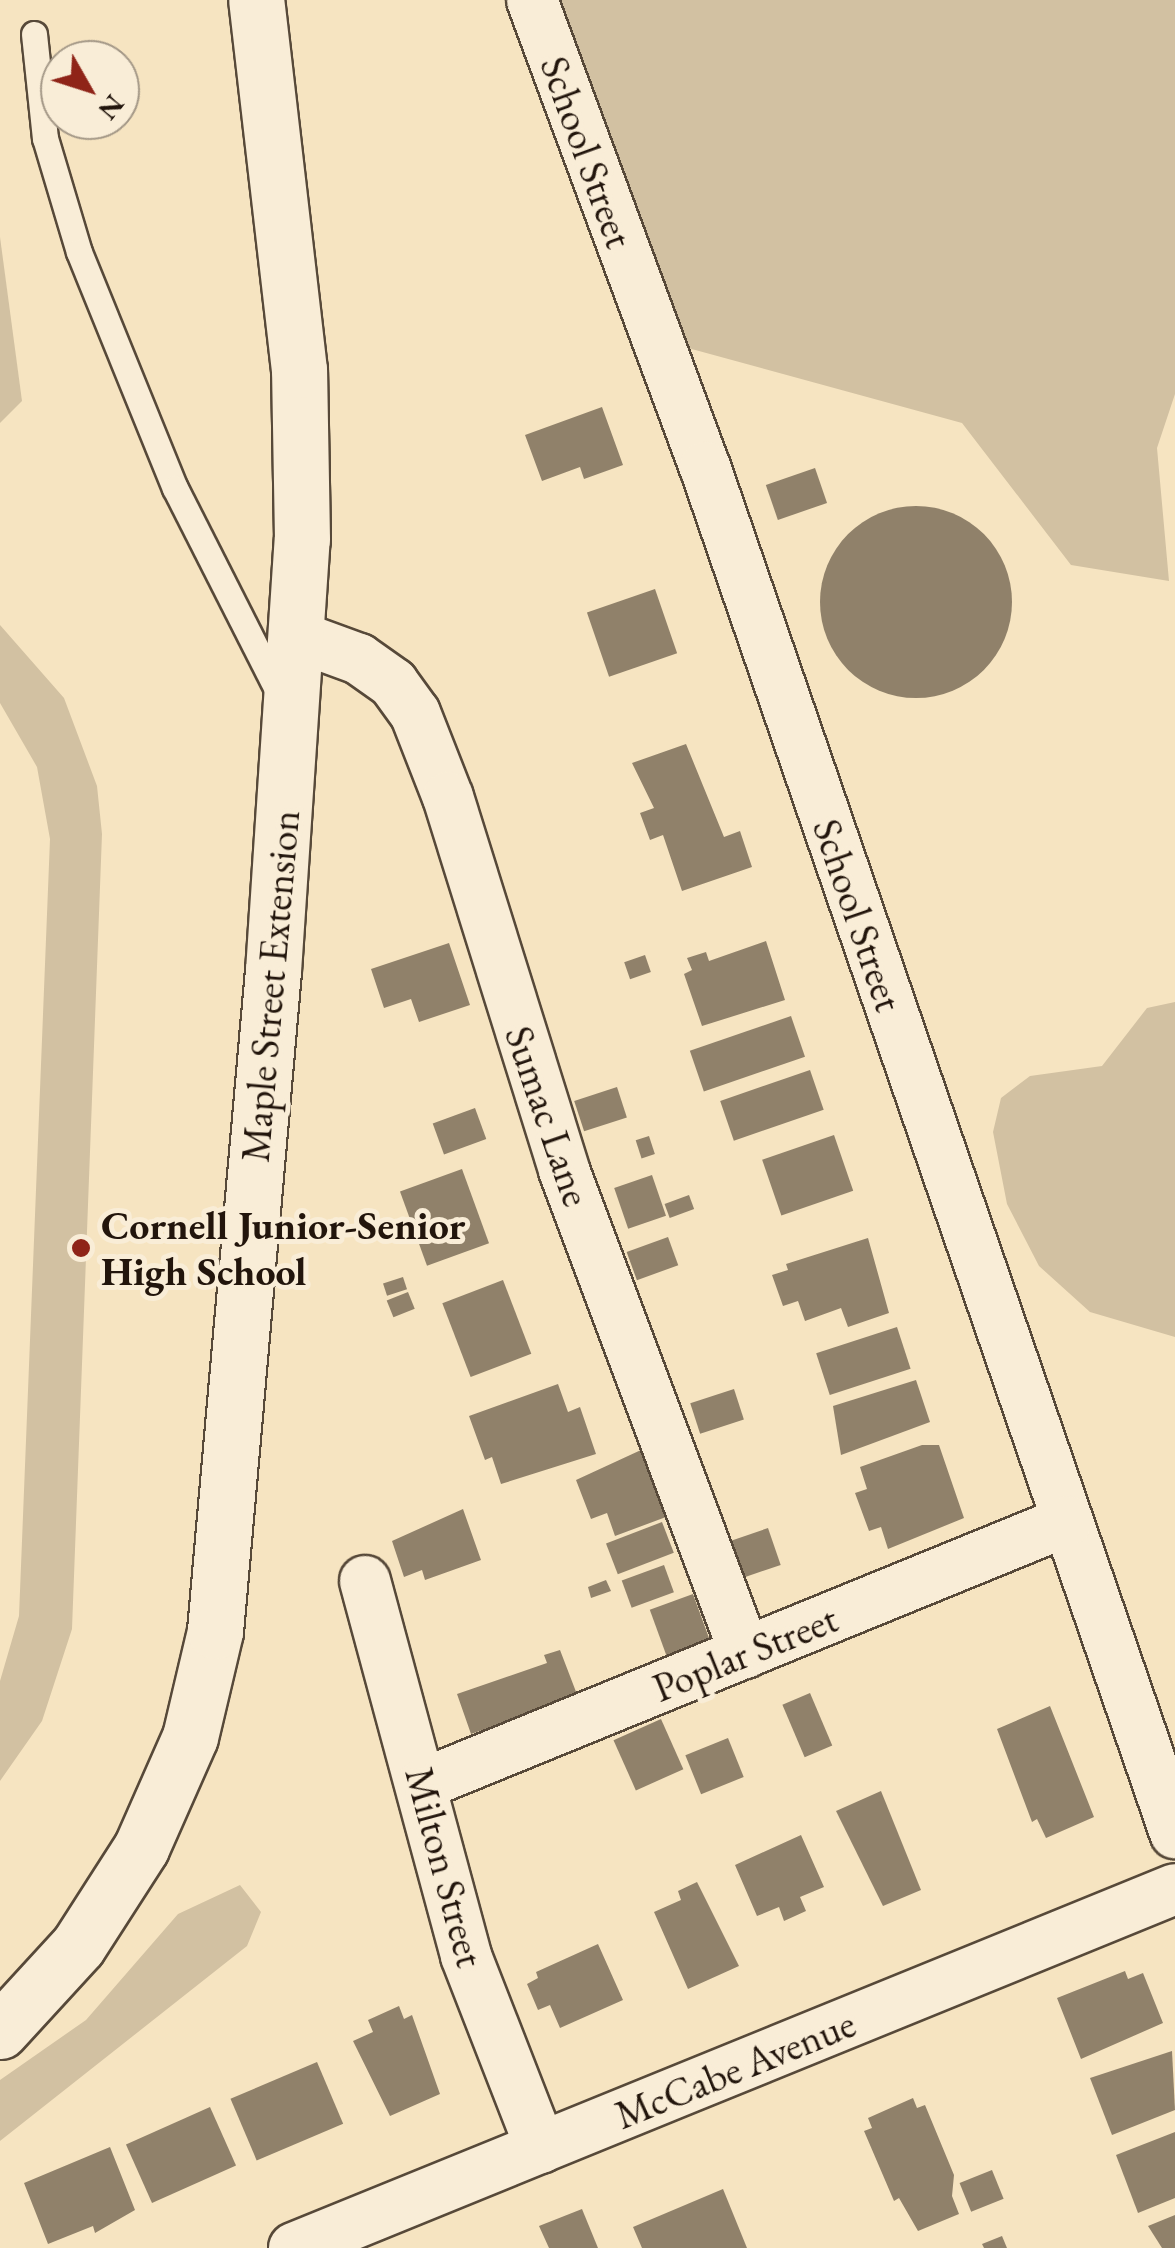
<!DOCTYPE html>
<style>
body{margin:0}
#map{position:relative;width:1175px;height:2248px;overflow:hidden;background:#f6e4c1;font-family:"EB Garamond",serif}
div>[style]{position:absolute}
[style*='--x']{left:calc(var(--x)*1px);top:calc(var(--y)*1px);width:calc(var(--w)*1px);rotate:calc(var(--a)*1deg)}
.green>*{inset:0;background:#d2c1a2}
.building>*{inset:0;background:#90816a;transform-origin:0 0}
.round{border-radius:50%}
.roads{filter:drop-shadow(2px 0 #574939) drop-shadow(-2px 0 #574939) drop-shadow(0 2px #574939) drop-shadow(0 -2px #574939)}
.lane>*{height:25px;margin:-12.5px;padding:0 12.5px;transform-origin:12.5px;border-radius:12.5px;background:#f9edd7}
.street>*{height:50px;margin:-25px;padding:0 25px;transform-origin:25px;border-radius:25px;background:#f9edd7}
.secondary>*{height:55px;margin:-27.5px;padding:0 27.5px;transform-origin:27.5px;border-radius:27.5px;background:#f9edd7}
.dots>*{width:28px;height:28px;translate:-50% -50%;box-sizing:border-box;border:5px solid #f9edd7;border-radius:50%}
span{translate:-50% -50%;white-space:nowrap;text-align:center;line-height:1.15;-webkit-text-stroke:10px #f9edd7;paint-order:stroke}
.street-label{font-size:40px;color:#22150c}
.poi-label{font-size:40px;color:#22150c;font-weight:700}
.left{translate:0 -50%;text-align:left}
.north{position:absolute;left:40px;top:40px;width:100px;height:100px;box-sizing:border-box;background:#f9edd7;border:2px solid #a39786;border-radius:50%;rotate:129deg;font-size:28px;font-weight:700;line-height:40px;text-align:center;color:#22150c}
.north::after{content:'';display:block;margin:auto;width:35px;height:45px;background:#8f2418;clip-path:polygon(50% 0,100% 100%,50% 72%,0 100%)}
</style>
<div id="map">
<div class="green">
<i style="clip-path:polygon(532px 0,1175px 0,1175px 394px,1157px 448px,1169px 581px,1071px 565px,962px 423px,655px 339px)"></i>
<i style="clip-path:polygon(0 237px,22px 401px,0 423px)"></i>
<i style="clip-path:polygon(0 625px,64px 698px,97px 786px,102px 834px,72px 1629px,42px 1721px,0 1781px,0 1681px,19px 1616px,50px 839px,37px 767px,0 703px)"></i>
<i style="clip-path:polygon(1175px 1002px,1175px 1337px,1090px 1312px,1039px 1266px,1007px 1204px,993px 1132px,1001px 1098px,1030px 1076px,1102px 1066px,1147px 1008px)"></i>
<i style="clip-path:polygon(240px 1885px,261px 1912px,247px 1946px,0 2141px,0 2080px,86px 2020px,178px 1914px)"></i>
</div>
<div class="building">
<i style="clip-path:polygon(602px 407px,623px 465px,584px 479px,580px 467px,542px 481px,525px 435px)"></i>
<i style="left:815px;top:468px;width:37px;height:52px;rotate:71deg"></i>
<i class="round" style="left:820px;top:506px;width:192px;height:192px"></i>
<i style="left:655px;top:589px;width:68px;height:72px;rotate:71deg"></i>
<i style="clip-path:polygon(686px 744px,724px 837px,740px 831px,752px 867px,682px 891px,663px 835px,650px 840px,640px 813px,654px 808px,632px 763px)"></i>
<i style="clip-path:polygon(766px 941px,785px 1000px,702px 1026px,684px 974px,692px 970px,687px 958px,706px 952px,709px 961px)"></i>
<i style="clip-path:polygon(449px 943px,470px 1005px,419px 1022px,411px 999px,384px 1008px,371px 969px)"></i>
<i style="left:645px;top:955px;width:18px;height:22px;rotate:71deg"></i>
<i style="left:791px;top:1016px;width:43px;height:107px;rotate:71deg"></i>
<i style="left:810px;top:1070px;width:42px;height:95px;rotate:71deg"></i>
<i style="left:617px;top:1087px;width:32px;height:45px;rotate:72deg"></i>
<i style="left:475px;top:1108px;width:33px;height:45px;rotate:70deg"></i>
<i style="left:834px;top:1135px;width:59px;height:76px;rotate:71deg"></i>
<i style="left:649px;top:1136px;width:19px;height:14px;rotate:72deg"></i>
<i style="left:462px;top:1169px;width:79px;height:66px;rotate:70deg"></i>
<i style="left:652px;top:1175px;width:43px;height:40px;rotate:71deg"></i>
<i style="left:689px;top:1195px;width:15px;height:26px;rotate:70deg"></i>
<i style="left:668px;top:1237px;width:30px;height:44px;rotate:70deg"></i>
<i style="clip-path:polygon(868px 1238px,889px 1313px,848px 1327px,841px 1308px,805px 1321px,798px 1301px,783px 1306px,772px 1275px,788px 1270px,786px 1264px)"></i>
<i style="left:403px;top:1277px;width:13px;height:21px;rotate:72deg"></i>
<i style="left:503px;top:1280px;width:79px;height:65px;rotate:69deg"></i>
<i style="left:408px;top:1292px;width:18px;height:23px;rotate:68deg"></i>
<i style="left:897px;top:1327px;width:44px;height:85px;rotate:72deg"></i>
<i style="clip-path:polygon(916px 1380px,930px 1422px,841px 1455px,833px 1406px)"></i>
<i style="clip-path:polygon(558px 1384px,568px 1412px,580px 1407px,596px 1454px,501px 1484px,492px 1457px,485px 1460px,469px 1416px)"></i>
<i style="left:734px;top:1389px;width:32px;height:46px;rotate:72deg"></i>
<i style="clip-path:polygon(922px 1445px,939px 1445px,964px 1518px,888px 1549px,881px 1527px,869px 1531px,855px 1493px,867px 1489px,860px 1467px)"></i>
<i style="clip-path:polygon(641px 1450px,666px 1517px,615px 1536px,607px 1513px,591px 1519px,576px 1480px)"></i>
<i style="clip-path:polygon(463px 1509px,481px 1560px,425px 1580px,422px 1570px,404px 1577px,392px 1541px)"></i>
<i style="left:662px;top:1522px;width:33px;height:60px;rotate:69deg"></i>
<i style="left:768px;top:1528px;width:39px;height:39px;rotate:71deg"></i>
<i style="left:664px;top:1565px;width:29px;height:45px;rotate:70deg"></i>
<i style="clip-path:polygon(606px 1580px,611px 1591px,591px 1598px,588px 1587px)"></i>
<i style="left:693px;top:1594px;width:50px;height:46px;rotate:70deg"></i>
<i style="clip-path:polygon(560px 1650px,578px 1697px,471px 1734px,457px 1694px,547px 1663px,544px 1655px)"></i>
<i style="left:810px;top:1693px;width:57px;height:30px;rotate:67deg"></i>
<i style="clip-path:polygon(1050px 1706px,1094px 1817px,1046px 1838px,1037px 1819px,1032px 1822px,997px 1729px)"></i>
<i style="left:661px;top:1719px;width:55px;height:52px;rotate:66deg"></i>
<i style="left:728px;top:1738px;width:42px;height:46px;rotate:68deg"></i>
<i style="clip-path:polygon(881px 1791px,921px 1890px,883px 1906px,836px 1811px)"></i>
<i style="clip-path:polygon(801px 1835px,824px 1887px,800px 1897px,806px 1911px,784px 1921px,779px 1907px,757px 1916px,735px 1865px)"></i>
<i style="clip-path:polygon(697px 1882px,739px 1966px,688px 1989px,654px 1912px,681px 1900px,678px 1891px)"></i>
<i style="clip-path:polygon(598px 1944px,623px 2000px,560px 2028px,550px 2005px,538px 2010px,527px 1984px,538px 1978px,536px 1972px)"></i>
<i style="clip-path:polygon(1125px 1971px,1128px 1979px,1143px 1973px,1163px 2023px,1081px 2059px,1057px 1998px)"></i>
<i style="clip-path:polygon(399px 2006px,404px 2019px,412px 2015px,440px 2094px,390px 2116px,353px 2041px,373px 2032px,368px 2020px)"></i>
<i style="clip-path:polygon(1172px 2051px,1175px 2110px,1112px 2135px,1090px 2078px)"></i>
<i style="left:317px;top:2062px;width:67px;height:94px;rotate:67deg"></i>
<i style="clip-path:polygon(913px 2098px,917px 2108px,925px 2105px,954px 2175px,952px 2196px,959px 2214px,918px 2231px,899px 2198px,894px 2201px,864px 2131px,872px 2128px,868px 2118px)"></i>
<i style="left:210px;top:2107px;width:64px;height:92px;rotate:66deg"></i>
<i style="clip-path:polygon(1175px 2132px,1175px 2198px,1138px 2213px,1116px 2155px)"></i>
<i style="clip-path:polygon(110px 2147px,135px 2210px,95px 2233px,93px 2226px,48px 2244px,24px 2183px)"></i>
<i style="left:992px;top:2170px;width:31px;height:35px;rotate:68deg"></i>
<i style="clip-path:polygon(723px 2189px,747px 2248px,642px 2248px,633px 2227px)"></i>
<i style="clip-path:polygon(582px 2209px,598px 2248px,549px 2248px,539px 2226px)"></i>
<i style="clip-path:polygon(1175px 2215px,1175px 2248px,1162px 2248px,1148px 2226px)"></i>
<i style="clip-path:polygon(1002px 2236px,1007px 2248px,984px 2248px,982px 2244px)"></i>
</div>
<div class="roads">
<div class="lane">
<i style="--x:34;--y:34;--w:105;--a:84"></i>
<i style="--x:45;--y:138;--w:119;--a:73.4"></i>
<i style="--x:79;--y:252;--w:255;--a:67.9"></i>
<i style="--x:175;--y:488;--w:232;--a:63.1"></i>
</div>
<div class="street">
<i style="--x:532;--y:0;--w:498;--a:69.7"></i>
<i style="--x:705;--y:467;--w:1445;--a:71.01"></i>
<i style="--x:296;--y:636;--w:67;--a:20.1"></i>
<i style="--x:359;--y:659;--w:42;--a:35.2"></i>
<i style="--x:393;--y:683;--w:37;--a:54"></i>
<i style="--x:415;--y:713;--w:90;--a:68.6"></i>
<i style="--x:448;--y:797;--w:391;--a:72.7"></i>
<i style="--x:564;--y:1170;--w:516;--a:69.46"></i>
<i style="--x:365;--y:1581;--w:388;--a:74.9"></i>
<i style="--x:466;--y:1956;--w:206;--a:68.7"></i>
<i style="--x:423;--y:1784;--w:696;--a:-22.21"></i>
<i style="--x:294;--y:2248;--w:951;--a:-22.17"></i>
</div>
<div class="secondary">
<i style="--x:0;--y:2031;--w:115;--a:-47.5"></i>
<i style="--x:78;--y:1946;--w:117;--a:-57.3"></i>
<i style="--x:141;--y:1848;--w:121;--a:-66.2"></i>
<i style="--x:190;--y:1737;--w:109;--a:-76.7"></i>
<i style="--x:215;--y:1631;--w:663;--a:-84.98"></i>
<i style="--x:273;--y:971;--w:433;--a:-86.2"></i>
<i style="--x:302;--y:539;--w:169;--a:-91"></i>
<i style="--x:299;--y:370;--w:372;--a:-96.6"></i>
</div>
</div>
<div class="dots">
<i style="left:81px;top:1248px;background:#8f2418"></i>
</div>
<div class="street-label">
<span style="left:587px;top:152px;rotate:70deg">School Street</span>
<span style="left:858px;top:915px;rotate:71deg">School Street</span>
<span style="left:270px;top:986px;rotate:-85deg">Maple Street Extension</span>
<span style="left:548px;top:1116px;rotate:71deg">Sumac Lane</span>
<span style="left:745px;top:1653px;rotate:-22deg">Poplar Street</span>
<span style="left:445px;top:1867px;rotate:75deg">Milton Street</span>
<span style="left:735px;top:2069px;rotate:-22deg">McCabe Avenue</span>
</div>
<div class="poi-label">
<span class="left" style="left:101px;top:1248px">Cornell Junior-Senior<br>High School</span>
</div>
<div class="north">N</div>
</div>
